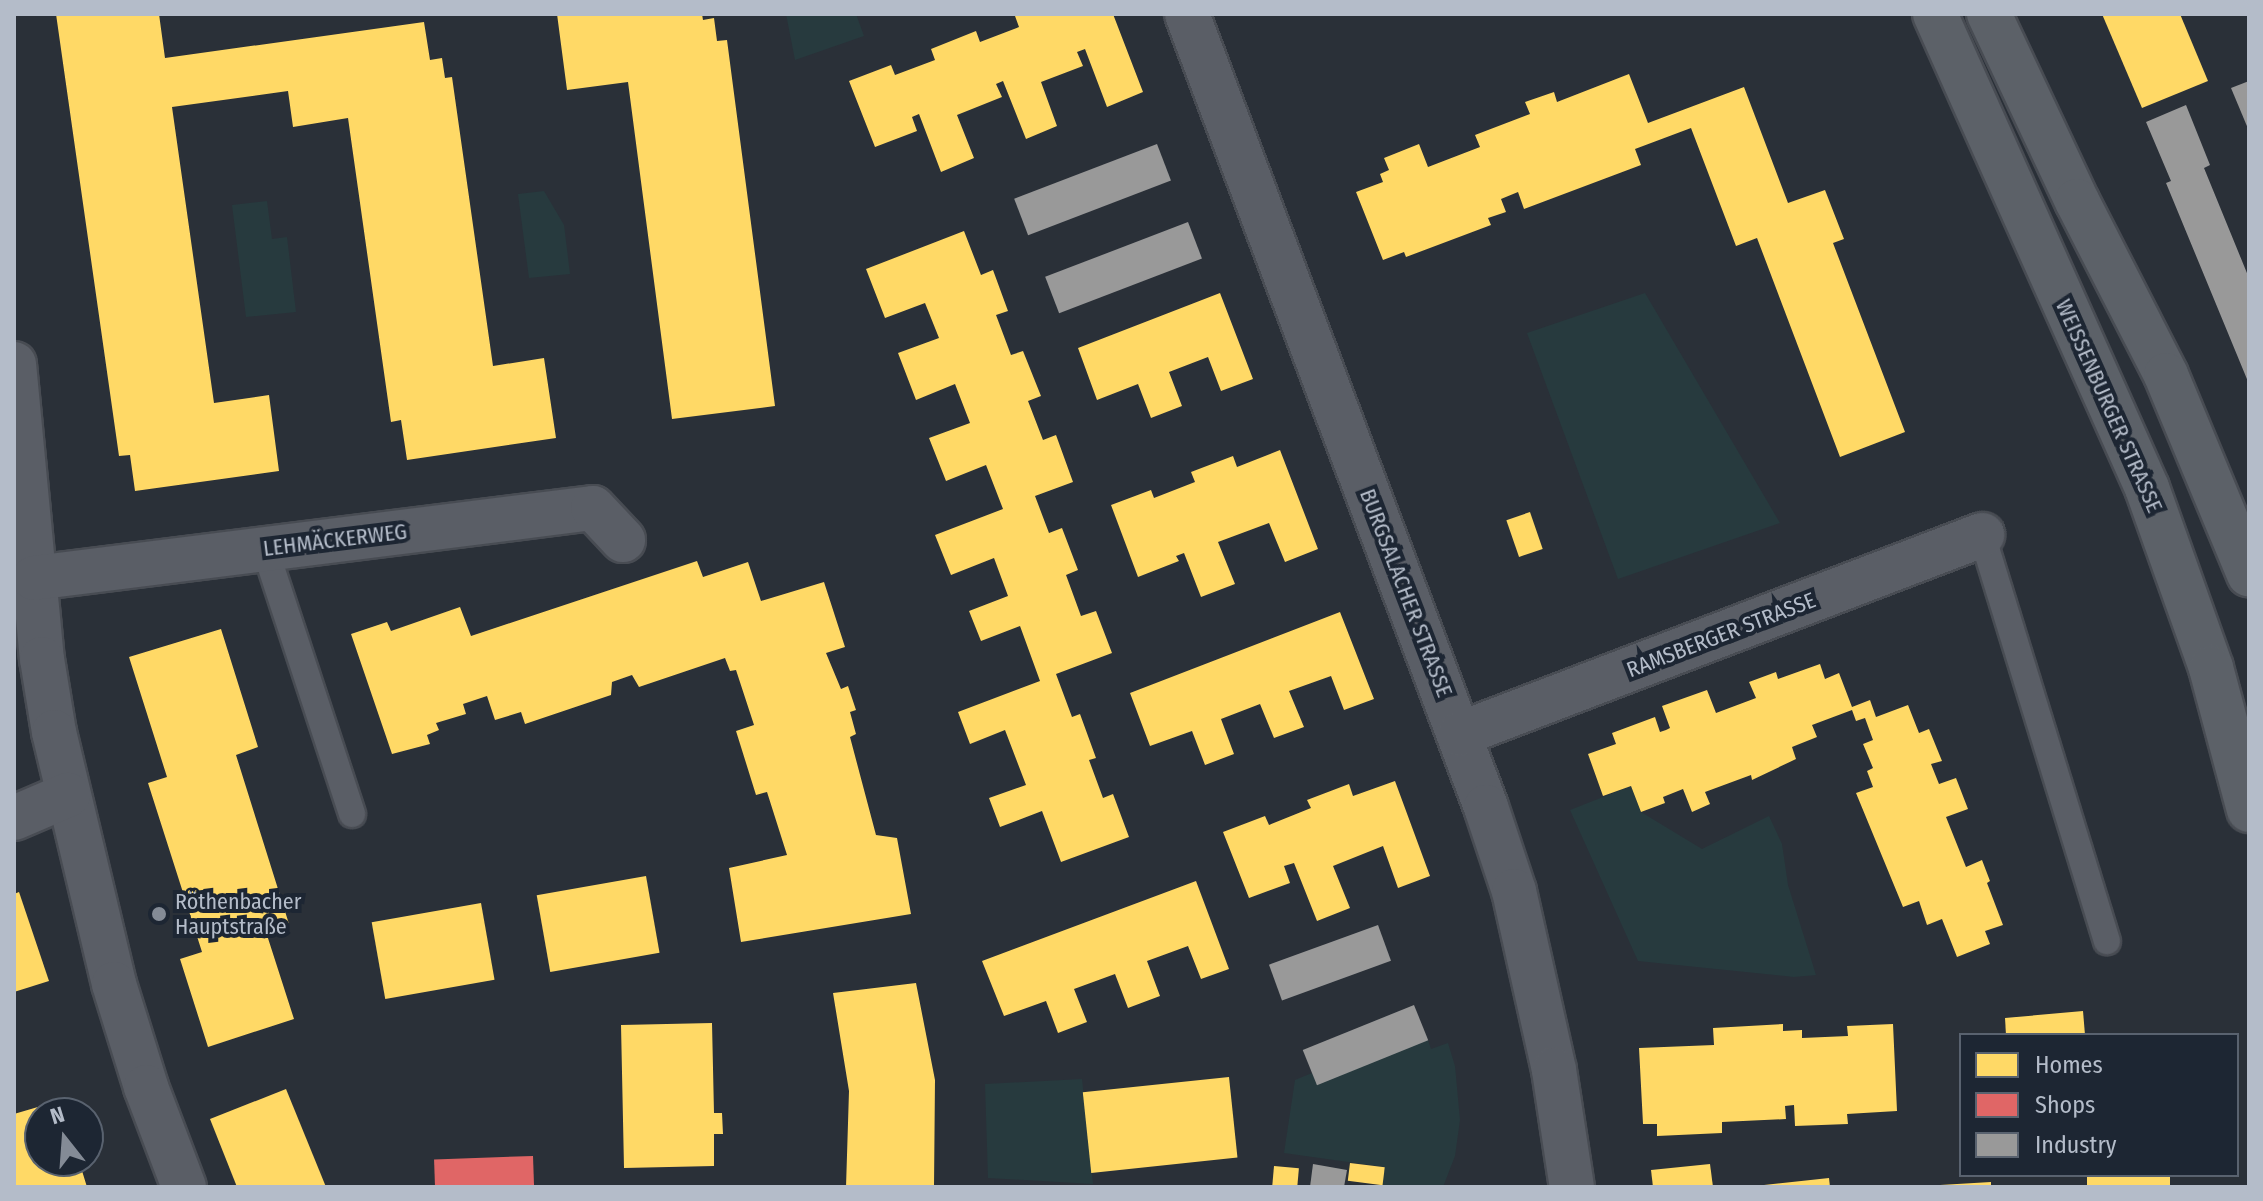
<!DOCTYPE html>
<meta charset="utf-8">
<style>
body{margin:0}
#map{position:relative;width:2263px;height:1201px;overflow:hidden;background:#2a3038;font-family:"Fira Sans Condensed",sans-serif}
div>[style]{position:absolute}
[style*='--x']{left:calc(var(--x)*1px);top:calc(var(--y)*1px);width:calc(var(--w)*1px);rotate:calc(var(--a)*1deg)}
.green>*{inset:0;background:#273a3e}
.homes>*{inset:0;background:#ffd966;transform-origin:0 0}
.shops>*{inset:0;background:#e06666;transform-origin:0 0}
.industry>*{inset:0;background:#999;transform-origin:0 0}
.roads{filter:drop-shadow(2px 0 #484c53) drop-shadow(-2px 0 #484c53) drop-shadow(0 2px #484c53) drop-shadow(0 -2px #484c53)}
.lane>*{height:26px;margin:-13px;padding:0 13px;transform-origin:13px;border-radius:13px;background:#5a5e66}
.street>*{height:44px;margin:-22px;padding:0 22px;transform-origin:22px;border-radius:22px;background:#5a5e66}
.primary>*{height:44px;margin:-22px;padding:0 22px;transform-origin:22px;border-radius:22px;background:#5c6168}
.dots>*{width:22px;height:22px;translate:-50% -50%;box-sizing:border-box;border:4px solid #1d2633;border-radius:50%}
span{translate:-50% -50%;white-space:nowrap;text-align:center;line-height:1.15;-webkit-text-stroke:8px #1d2633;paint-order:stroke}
.street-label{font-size:22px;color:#b4bcc9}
.poi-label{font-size:22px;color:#b4bcc9}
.left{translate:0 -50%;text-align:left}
.frame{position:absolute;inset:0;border:16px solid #b4bcc9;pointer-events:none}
.legend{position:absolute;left:1959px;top:1033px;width:280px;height:144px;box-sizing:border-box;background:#1d2633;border:2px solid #59626f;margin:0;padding:10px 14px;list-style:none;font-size:24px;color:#b4bcc9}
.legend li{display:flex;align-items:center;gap:16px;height:40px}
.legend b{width:40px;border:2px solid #59626f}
.north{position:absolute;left:24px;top:1097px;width:80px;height:80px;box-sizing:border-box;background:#1d2633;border:2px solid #59626f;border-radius:50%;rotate:343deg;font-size:22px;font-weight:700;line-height:32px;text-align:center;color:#b4bcc9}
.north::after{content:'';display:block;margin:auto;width:28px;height:36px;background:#848b96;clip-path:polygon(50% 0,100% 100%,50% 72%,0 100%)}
</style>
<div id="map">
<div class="green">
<i style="clip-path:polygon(786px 14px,856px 14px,864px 36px,795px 60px)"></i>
<i style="clip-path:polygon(544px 191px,564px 225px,570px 274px,529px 278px,518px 194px)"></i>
<i style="clip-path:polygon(267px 201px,272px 239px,287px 237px,296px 312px,246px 317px,232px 205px)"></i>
<i style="clip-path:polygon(1645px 293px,1780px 523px,1618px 579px,1527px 333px)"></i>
<i style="clip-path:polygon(1631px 786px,1641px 812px,1702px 849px,1769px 816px,1782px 844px,1788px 885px,1816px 975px,1794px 977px,1638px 961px,1570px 810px)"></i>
<i style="clip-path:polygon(1428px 1040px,1431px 1049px,1448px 1043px,1455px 1066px,1460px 1120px,1455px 1156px,1443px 1187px,1382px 1185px,1384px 1167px,1284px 1153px,1295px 1080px,1312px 1073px,1316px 1082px)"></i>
<i style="clip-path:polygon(1082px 1079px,1093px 1184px,988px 1178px,985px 1084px)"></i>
</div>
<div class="homes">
<i style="clip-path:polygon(56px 14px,159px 14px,165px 58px,424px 22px,430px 60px,442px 58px,445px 78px,452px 77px,493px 366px,544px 358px,556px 438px,407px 460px,401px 420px,391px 422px,348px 118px,293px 127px,288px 91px,172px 107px,214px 403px,269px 395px,279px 471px,135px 491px,130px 455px,119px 456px)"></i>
<i style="clip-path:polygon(557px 14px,702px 14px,703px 20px,714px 18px,717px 41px,727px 40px,775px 406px,672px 419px,628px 82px,567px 90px)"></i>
<i style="clip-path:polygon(1021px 14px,1113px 14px,1143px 92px,1107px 107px,1085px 49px,1077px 52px,1083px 66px,1041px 82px,1057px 126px,1026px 139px,1003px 81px,996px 84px,1002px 97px,957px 115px,974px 158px,941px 172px,919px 114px,912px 117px,917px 131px,875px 147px,849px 81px,891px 65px,895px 75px,935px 60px,931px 49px,976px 31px,980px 42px,1019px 27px,1015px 16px)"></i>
<i style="clip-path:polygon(2102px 14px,2180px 14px,2208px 81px,2142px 108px)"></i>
<i style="clip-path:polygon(1629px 74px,1648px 123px,1744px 87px,1788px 203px,1825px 190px,1844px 239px,1833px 243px,1905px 432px,1840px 457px,1757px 238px,1736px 246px,1691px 128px,1635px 149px,1641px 165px,1524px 209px,1518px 192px,1501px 199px,1506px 212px,1488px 218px,1491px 225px,1406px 257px,1404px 252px,1383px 260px,1356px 192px,1383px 182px,1380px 174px,1389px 170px,1384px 158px,1419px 144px,1428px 167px,1480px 147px,1475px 135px,1530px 114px,1525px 102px,1554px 92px,1557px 102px)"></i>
<i style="clip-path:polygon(964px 231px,981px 275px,993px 270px,1008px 311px,996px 315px,1011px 355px,1023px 351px,1041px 396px,1028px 401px,1043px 440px,1056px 435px,1073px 482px,1035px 496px,1049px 533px,1062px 528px,1078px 570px,1066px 575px,1081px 616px,1096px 611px,1112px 653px,1056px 674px,1072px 717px,1080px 714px,1096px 758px,1089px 760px,1103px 798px,1113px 794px,1129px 837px,1061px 862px,1042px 811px,1000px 827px,989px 798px,1026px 785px,1005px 730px,970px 744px,958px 712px,1040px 681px,1020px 626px,981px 641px,969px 611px,1008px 596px,994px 558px,951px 575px,935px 535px,1003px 509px,986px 465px,946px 481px,929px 438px,970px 423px,955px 384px,916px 400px,898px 353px,939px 338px,925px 303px,885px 318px,866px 269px)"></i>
<i style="clip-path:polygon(1220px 293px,1253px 379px,1221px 391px,1208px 357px,1169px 372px,1182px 406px,1151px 418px,1138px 384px,1097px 400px,1078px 348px)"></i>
<i style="clip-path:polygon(1280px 450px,1318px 549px,1285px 562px,1269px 523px,1218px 542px,1235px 584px,1201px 597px,1184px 553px,1176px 556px,1179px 561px,1138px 577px,1111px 505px,1151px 490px,1154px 498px,1195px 482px,1191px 472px,1233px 456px,1237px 467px)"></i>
<i style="left:1530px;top:512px;width:39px;height:25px;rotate:71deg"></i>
<i style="clip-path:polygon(697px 561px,703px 577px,748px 562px,761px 601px,824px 582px,845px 647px,826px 653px,841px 689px,848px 686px,856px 710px,850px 712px,856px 734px,850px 737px,876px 835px,897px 838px,911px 914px,741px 942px,729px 868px,787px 855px,767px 792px,756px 795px,736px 731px,754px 725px,736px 670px,730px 671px,725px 658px,639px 687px,632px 675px,612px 682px,611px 695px,525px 724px,521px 712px,495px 720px,487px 696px,463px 704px,466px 714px,436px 723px,439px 730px,427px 735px,430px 744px,392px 754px,351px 634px,387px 622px,391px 631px,460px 607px,471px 636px)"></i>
<i style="clip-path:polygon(1340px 612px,1374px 699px,1344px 710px,1331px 676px,1289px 691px,1304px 727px,1274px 738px,1260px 704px,1221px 719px,1234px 754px,1205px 765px,1192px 731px,1150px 746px,1130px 693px)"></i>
<i style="clip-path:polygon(221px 629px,258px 747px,236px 755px,289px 924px,266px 932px,294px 1019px,208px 1047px,180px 959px,202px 952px,148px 783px,167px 777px,129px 657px)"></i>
<i style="clip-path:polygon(1820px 664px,1825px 679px,1839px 673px,1852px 707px,1870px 700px,1876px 717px,1908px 705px,1919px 733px,1929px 729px,1942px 761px,1931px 764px,1939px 784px,1956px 778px,1968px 809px,1946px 817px,1966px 867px,1982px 860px,1990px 881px,1987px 883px,2003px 925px,1985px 931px,1990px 944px,1957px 957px,1942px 919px,1927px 925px,1919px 901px,1903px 907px,1856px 793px,1873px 787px,1867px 771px,1873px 768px,1863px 744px,1873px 740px,1865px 718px,1856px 721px,1852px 710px,1812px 725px,1817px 737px,1792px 747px,1796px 759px,1752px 780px,1751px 775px,1705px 792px,1710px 804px,1692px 812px,1683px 789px,1663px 797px,1665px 803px,1641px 812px,1631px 786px,1603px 796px,1588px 754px,1616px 744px,1612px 733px,1655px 717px,1660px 732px,1666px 730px,1670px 728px,1662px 706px,1707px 690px,1716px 713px,1756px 698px,1749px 682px,1776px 672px,1778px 679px)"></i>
<i style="clip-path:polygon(1395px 781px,1430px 876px,1398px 888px,1383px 846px,1333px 866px,1350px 908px,1317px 921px,1294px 863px,1284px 866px,1290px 883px,1249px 898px,1223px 832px,1265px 816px,1269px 825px,1311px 808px,1307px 800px,1349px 784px,1353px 796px)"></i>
<i style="left:646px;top:876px;width:78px;height:111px;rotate:80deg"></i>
<i style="clip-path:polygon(1196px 881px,1229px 969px,1201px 979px,1188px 946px,1147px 961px,1160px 996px,1128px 1008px,1115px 974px,1074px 989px,1087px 1022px,1058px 1033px,1046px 1001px,1004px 1016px,982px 961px)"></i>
<i style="clip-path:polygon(19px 892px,49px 981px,14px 992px,14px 894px)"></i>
<i style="left:481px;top:903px;width:78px;height:111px;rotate:80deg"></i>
<i style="clip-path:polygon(916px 983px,935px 1080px,934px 1187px,846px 1187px,849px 1091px,833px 993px)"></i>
<i style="clip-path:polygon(2083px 1011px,2085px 1035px,2006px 1035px,2005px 1018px)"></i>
<i style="clip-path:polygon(712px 1023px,714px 1113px,722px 1113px,723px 1134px,714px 1134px,714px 1166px,624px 1168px,621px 1025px)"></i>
<i style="clip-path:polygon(1783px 1024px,1783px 1031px,1802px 1030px,1802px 1038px,1848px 1036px,1847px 1026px,1893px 1024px,1897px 1111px,1847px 1114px,1848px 1124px,1795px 1126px,1794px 1105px,1785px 1106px,1786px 1119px,1722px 1122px,1722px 1133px,1657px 1136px,1657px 1124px,1643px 1124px,1639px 1048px,1714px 1045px,1713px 1028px)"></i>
<i style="left:1229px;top:1077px;width:81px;height:147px;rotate:84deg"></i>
<i style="clip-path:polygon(286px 1089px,326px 1187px,237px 1187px,210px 1119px)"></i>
<i style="clip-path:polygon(65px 1099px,69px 1113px,40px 1113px,40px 1161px,79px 1161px,87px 1187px,14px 1187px,14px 1114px)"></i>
<i style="left:1350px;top:1163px;width:35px;height:18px;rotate:7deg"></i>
<i style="clip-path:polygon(1710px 1164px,1713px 1187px,1653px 1187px,1651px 1170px)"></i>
<i style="left:1274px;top:1166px;width:25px;height:21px;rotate:5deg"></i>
<i style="left:2087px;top:1175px;width:83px;height:12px"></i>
<i style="clip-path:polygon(1829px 1178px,1830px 1187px,1764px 1187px,1764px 1185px)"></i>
<i style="clip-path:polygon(1991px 1182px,1991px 1187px,1940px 1187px,1940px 1185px)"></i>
</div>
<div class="shops">
<i style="left:533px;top:1156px;width:31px;height:99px;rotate:88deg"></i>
</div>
<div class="industry">
<i style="clip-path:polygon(2249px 81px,2249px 131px,2231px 88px)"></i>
<i style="clip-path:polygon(2186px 105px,2210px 165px,2204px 168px,2249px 278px,2249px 384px,2166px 183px,2171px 181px,2146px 122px)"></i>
<i style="left:1157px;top:144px;width:39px;height:153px;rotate:69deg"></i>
<i style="left:1188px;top:222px;width:39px;height:153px;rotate:69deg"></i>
<i style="left:1378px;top:925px;width:38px;height:116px;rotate:70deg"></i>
<i style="left:1414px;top:1005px;width:38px;height:120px;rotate:68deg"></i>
<i style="clip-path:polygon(1313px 1164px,1347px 1170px,1344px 1187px,1310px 1187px)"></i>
</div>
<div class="roads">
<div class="lane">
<i style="--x:1982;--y:535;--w:425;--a:72.9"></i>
<i style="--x:265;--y:549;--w:279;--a:71.8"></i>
</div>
<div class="street">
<i style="--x:1187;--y:14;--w:847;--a:69.34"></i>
<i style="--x:1486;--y:807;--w:89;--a:71.6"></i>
<i style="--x:1514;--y:891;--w:183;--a:77.4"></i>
<i style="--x:1554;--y:1070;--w:118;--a:81.3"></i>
<i style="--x:14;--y:364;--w:296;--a:84.6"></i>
<i style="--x:42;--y:659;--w:74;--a:80.7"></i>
<i style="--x:54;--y:732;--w:259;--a:76.6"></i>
<i style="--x:114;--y:984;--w:108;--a:72.7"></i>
<i style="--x:146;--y:1087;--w:107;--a:69.2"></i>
<i style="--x:34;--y:578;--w:563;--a:-7.14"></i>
<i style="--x:593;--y:508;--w:44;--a:46.8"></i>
<i style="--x:1460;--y:734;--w:559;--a:-20.87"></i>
<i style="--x:14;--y:818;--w:59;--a:-23.1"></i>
</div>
<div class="primary">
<i style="--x:1935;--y:14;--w:519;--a:65.9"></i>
<i style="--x:2147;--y:488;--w:191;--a:70.4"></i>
<i style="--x:2211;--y:668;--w:147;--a:75"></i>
<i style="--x:1989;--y:14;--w:207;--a:64.8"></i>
<i style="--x:2077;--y:201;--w:195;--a:62.9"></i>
<i style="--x:2166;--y:375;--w:216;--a:67.4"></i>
</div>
</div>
<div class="dots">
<i style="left:159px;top:914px;background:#848b96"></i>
</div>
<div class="street-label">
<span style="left:2109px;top:406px;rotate:66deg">WEISSENBURGER STRASSE</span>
<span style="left:335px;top:540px;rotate:-7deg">LEHMÄCKERWEG</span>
<span style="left:1406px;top:593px;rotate:69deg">BURGSALACHER STRASSE</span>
<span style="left:1721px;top:635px;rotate:-21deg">RAMSBERGER STRASSE</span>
</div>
<div class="poi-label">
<span class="left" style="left:175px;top:914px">Röthenbacher<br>Hauptstraße</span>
</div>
<div class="frame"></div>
<ul class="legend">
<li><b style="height:22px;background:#ffd966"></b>Homes</li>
<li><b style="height:22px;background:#e06666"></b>Shops</li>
<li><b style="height:22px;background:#999"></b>Industry</li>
</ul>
<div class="north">N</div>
</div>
